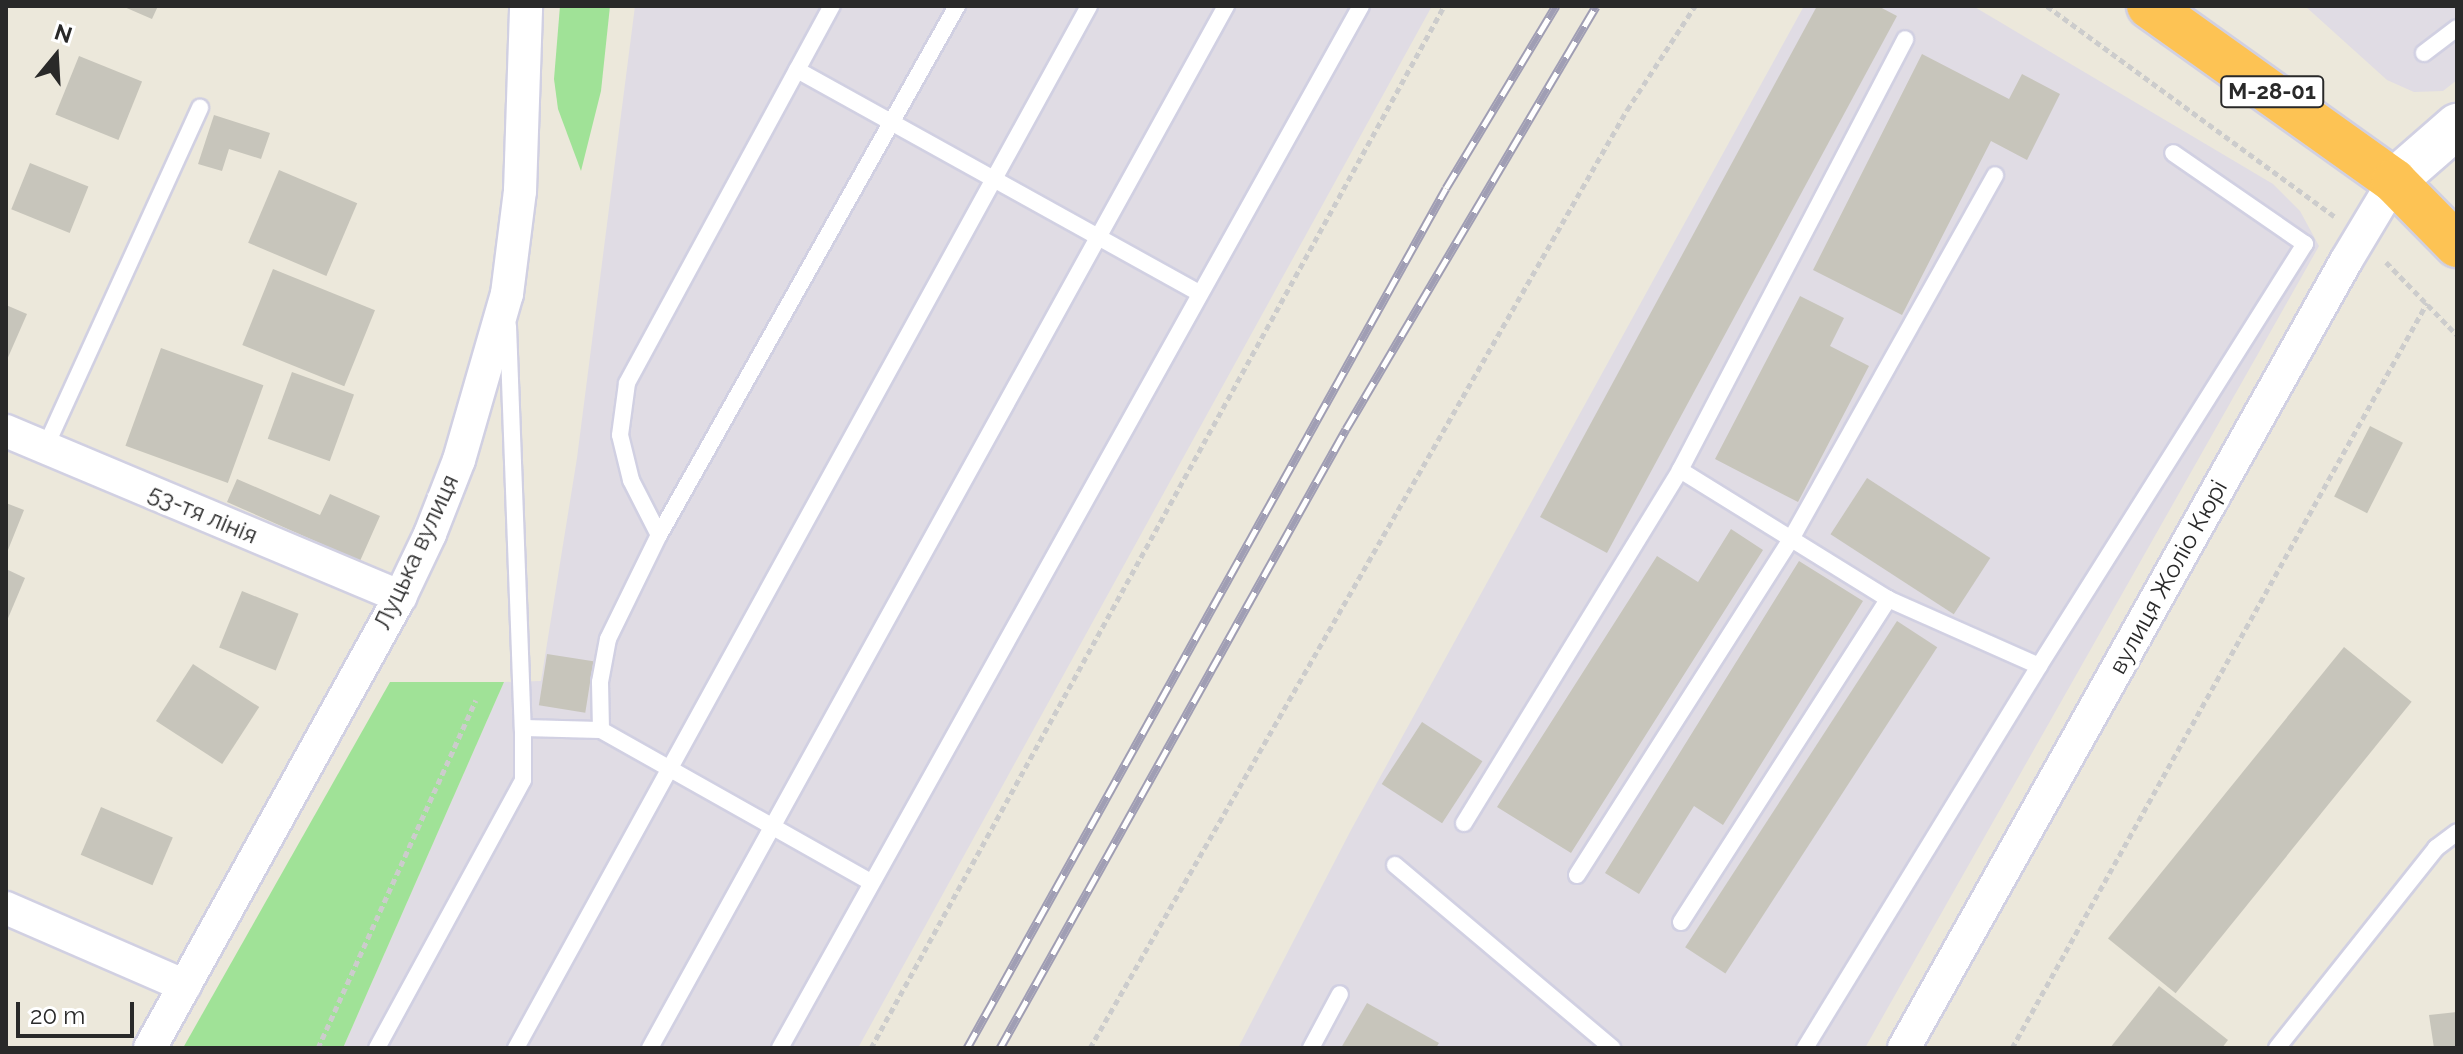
<!DOCTYPE html>
<meta charset="utf-8">
<style>
body{margin:0}
#map{position:relative;width:2463px;height:1054px;overflow:hidden;background:#ece8db;font-family:Raleway,sans-serif}
div>[style]{position:absolute}
[style*='--x']{left:calc(var(--x)*1px);top:calc(var(--y)*1px);width:calc(var(--w)*1px);rotate:calc(var(--a)*1deg)}
.industrial>*{inset:0;background:#e0dce4}
.green>*{inset:0;background:#a0e297}
.building>*{inset:0;background:#c7c5bb;transform-origin:0 0}
.path>*{height:5px;margin-top:-2.5px;transform-origin:0;background:repeating-linear-gradient(90deg,#ccc 0 6px,transparent 0 10px)}
.roads{filter:drop-shadow(2px 0 #d1d0e2) drop-shadow(-2px 0 #d1d0e2) drop-shadow(0 2px #d1d0e2) drop-shadow(0 -2px #d1d0e2)}
.lane>*{height:16px;margin:-8px;padding:0 8px;transform-origin:8px;border-radius:8px;background:#fff}
.street>*{height:32px;margin:-16px;padding:0 16px;transform-origin:16px;border-radius:16px;background:#fff}
.secondary>*{height:44px;margin:-22px;padding:0 22px;transform-origin:22px;border-radius:22px;background:#fff}
.highway>*{height:44px;margin:-22px;padding:0 22px;transform-origin:22px;border-radius:22px;background:#fdc354}
.rail>*{height:9px;margin-top:-4.5px;transform-origin:0;background:repeating-linear-gradient(90deg,#fff 0 18px,#a09eb4 0 36px);box-sizing:border-box;border-block:2px solid #a09eb4}
span{translate:-50% -50%;white-space:nowrap;text-align:center;line-height:1.15;-webkit-text-stroke:8px #fff;paint-order:stroke}
.shield-label span{padding:2px 6px;background:#fff;border:2px solid;border-radius:6px;-webkit-text-stroke-width:0}
.shield-label{font-size:22px;color:#292929;font-weight:700}
.street-label{font-size:24px;color:#292929}
.frame{position:absolute;inset:0;border:8px solid #292929;pointer-events:none}
.north{position:absolute;left:16px;top:16px;width:80px;height:80px;-webkit-text-stroke:6px #fff;paint-order:stroke;rotate:18deg;font-size:22px;font-weight:700;line-height:32px;text-align:center;color:#292929}
.north::after{content:'';display:block;margin:auto;width:28px;height:36px;background:#292929;clip-path:polygon(50% 0,100% 100%,50% 72%,0 100%)}
.scale{position:absolute;left:16px;top:1002px;width:118px;height:36px;box-sizing:border-box;border:4px solid #292929;border-top:0;padding-left:10px;font-size:24px;line-height:28px;white-space:nowrap;color:#292929;-webkit-text-stroke:6px #fff;paint-order:stroke}
</style>
<div id="map">
<div class="industrial">
<i style="clip-path:polygon(635px 6px,1432px 6px,858px 1048px,343px 1048px,504px 682px,541px 681px,577px 458px)"></i>
<i style="clip-path:polygon(1804px 6px,1973px 6px,2273px 184px,2300px 211px,2319px 246px,1865px 1048px,1238px 1048px,1351px 830px)"></i>
<i style="clip-path:polygon(2305px 6px,2457px 6px,2457px 80px,2443px 91px,2414px 92px,2387px 80px)"></i>
</div>
<div class="green">
<i style="clip-path:polygon(560px 6px,610px 6px,601px 91px,581px 171px,558px 109px,554px 79px)"></i>
<i style="clip-path:polygon(390px 682px,504px 682px,343px 1048px,183px 1048px)"></i>
</div>
<div class="building">
<i style="clip-path:polygon(122px 6px,158px 6px,152px 19px)"></i>
<i style="clip-path:polygon(1817px 6px,1878px 6px,1897px 16px,1607px 553px,1540px 517px)"></i>
<i style="clip-path:polygon(1922px 54px,2009px 99px,2022px 74px,2060px 94px,2027px 160px,1991px 141px,1902px 315px,1813px 270px)"></i>
<i style="left:79px;top:56px;width:68px;height:63px;rotate:22deg"></i>
<i style="clip-path:polygon(214px 115px,270px 133px,261px 159px,229px 149px,222px 171px,198px 164px)"></i>
<i style="left:30px;top:163px;width:63px;height:50px;rotate:22deg"></i>
<i style="left:279px;top:170px;width:85px;height:79px;rotate:23deg"></i>
<i style="left:273px;top:269px;width:110px;height:82px;rotate:22deg"></i>
<i style="clip-path:polygon(1800px 296px,1844px 318px,1830px 346px,1869px 366px,1798px 502px,1715px 459px)"></i>
<i style="clip-path:polygon(6px 305px,27px 314px,6px 362px)"></i>
<i style="left:161px;top:348px;width:109px;height:104px;rotate:20deg"></i>
<i style="left:292px;top:372px;width:66px;height:71px;rotate:20deg"></i>
<i style="left:2370px;top:426px;width:37px;height:79px;rotate:27deg"></i>
<i style="left:1867px;top:478px;width:147px;height:67px;rotate:33deg"></i>
<i style="clip-path:polygon(237px 479px,320px 515px,330px 494px,380px 516px,360px 561px,227px 502px)"></i>
<i style="clip-path:polygon(6px 503px,24px 510px,6px 555px)"></i>
<i style="clip-path:polygon(1731px 529px,1763px 550px,1571px 853px,1497px 807px,1657px 556px,1698px 582px)"></i>
<i style="clip-path:polygon(1799px 561px,1863px 601px,1723px 825px,1694px 806px,1639px 894px,1605px 873px)"></i>
<i style="clip-path:polygon(6px 569px,25px 578px,6px 623px)"></i>
<i style="left:242px;top:591px;width:61px;height:61px;rotate:22deg"></i>
<i style="left:1897px;top:621px;width:48px;height:389px;rotate:33deg"></i>
<i style="left:2344px;top:647px;width:87px;height:375px;rotate:39deg"></i>
<i style="left:547px;top:654px;width:47px;height:52px;rotate:9deg"></i>
<i style="left:193px;top:664px;width:79px;height:68px;rotate:33deg"></i>
<i style="left:1422px;top:722px;width:72px;height:74px;rotate:33deg"></i>
<i style="left:101px;top:807px;width:78px;height:52px;rotate:23deg"></i>
<i style="clip-path:polygon(2159px 986px,2228px 1040px,2222px 1048px,2110px 1048px)"></i>
<i style="clip-path:polygon(1367px 1003px,1439px 1043px,1436px 1048px,1341px 1048px)"></i>
<i style="clip-path:polygon(2457px 1012px,2457px 1048px,2434px 1048px,2429px 1015px)"></i>
</div>
<div class="path">
<i style="--x:2047;--y:6;--w:356;--a:36.2"></i>
<i style="--x:2386;--y:262;--w:102;--a:45.8"></i>
<i style="--x:318;--y:1048;--w:382;--a:-65.6"></i>
<i style="--x:871;--y:1048;--w:1189;--a:-61.19"></i>
<i style="--x:1090;--y:1048;--w:1081;--a:-60.21"></i>
<i style="--x:1627;--y:110;--w:124;--a:-56.8"></i>
<i style="--x:2012;--y:1048;--w:853;--a:-60.88"></i>
</div>
<div class="roads">
<div class="lane">
<i style="--x:2424;--y:53;--w:41;--a:-37.1"></i>
<i style="--x:797;--y:70;--w:460;--a:29"></i>
<i style="--x:508;--y:326;--w:402;--a:87.9"></i>
<i style="--x:45;--y:448;--w:374;--a:-65.5"></i>
<i style="--x:1680;--y:470;--w:245;--a:31.8"></i>
<i style="--x:1888;--y:599;--w:165;--a:23.9"></i>
<i style="--x:659;--y:535;--w:62;--a:-117"></i>
<i style="--x:631;--y:480;--w:46;--a:-103.7"></i>
<i style="--x:620;--y:435;--w:52;--a:-82.3"></i>
<i style="--x:627;--y:383;--w:429;--a:-61.5"></i>
<i style="--x:601;--y:730;--w:48;--a:-91.2"></i>
<i style="--x:600;--y:682;--w:44;--a:-79.5"></i>
<i style="--x:608;--y:639;--w:116;--a:-63.9"></i>
<i style="--x:659;--y:535;--w:607;--a:-60.61"></i>
<i style="--x:1464;--y:823;--w:414;--a:-58.5"></i>
<i style="--x:1680;--y:470;--w:486;--a:-62.4"></i>
<i style="--x:1395;--y:865;--w:284;--a:40.1"></i>
<i style="--x:1577;--y:875;--w:398;--a:-57.5"></i>
<i style="--x:1791;--y:539;--w:417;--a:-60.7"></i>
<i style="--x:1681;--y:922;--w:384;--a:-57.3"></i>
<i style="--x:377;--y:1048;--w:305;--a:-61.4"></i>
<i style="--x:523;--y:780;--w:52;--a:-90"></i>
<i style="--x:523;--y:728;--w:78;--a:1.5"></i>
<i style="--x:601;--y:730;--w:310;--a:29.4"></i>
<i style="--x:516;--y:1048;--w:1189;--a:-61.19"></i>
<i style="--x:650;--y:1048;--w:1191;--a:-61.07"></i>
<i style="--x:780;--y:1048;--w:1193;--a:-60.86"></i>
<i style="--x:1311;--y:1048;--w:61;--a:-61.8"></i>
<i style="--x:1805;--y:1048;--w:448;--a:-58.5"></i>
<i style="--x:2039;--y:666;--w:499;--a:-57.8"></i>
<i style="--x:2305;--y:244;--w:160;--a:-145.4"></i>
<i style="--x:2277;--y:1048;--w:256;--a:-51.5"></i>
<i style="--x:2436;--y:848;--w:26;--a:-37"></i>
</div>
<div class="street">
<i style="--x:6;--y:431;--w:428;--a:22.8"></i>
<i style="--x:6;--y:908;--w:195;--a:23.5"></i>
<i style="--x:150;--y:1048;--w:516;--a:-61"></i>
<i style="--x:400;--y:597;--w:70;--a:-64.5"></i>
<i style="--x:430;--y:534;--w:79;--a:-68.6"></i>
<i style="--x:459;--y:460;--w:173;--a:-73.9"></i>
<i style="--x:507;--y:294;--w:104;--a:-82.8"></i>
<i style="--x:520;--y:191;--w:185;--a:-88.1"></i>
<i style="--x:1904;--y:1048;--w:903;--a:-60.68"></i>
<i style="--x:2346;--y:261;--w:93;--a:-59"></i>
</div>
<div class="secondary">
<i style="--x:2394;--y:181;--w:84;--a:-41.1"></i>
</div>
<div class="highway">
<i style="--x:2149;--y:6;--w:301;--a:35.5"></i>
<i style="--x:2394;--y:181;--w:90;--a:45.5"></i>
</div>
</div>
<div class="rail">
<i style="--x:967;--y:1048;--w:984;--a:-60.88"></i>
<i style="--x:1446;--y:188;--w:213;--a:-58.9"></i>
<i style="--x:1000;--y:1048;--w:709;--a:-60.8"></i>
<i style="--x:1346;--y:429;--w:491;--a:-59.4"></i>
</div>
<div class="shield-label">
<span style="left:2272px;top:92px">М-28-01</span>
</div>
<div class="street-label">
<span style="left:203px;top:514px;rotate:23deg">53-тя лінія</span>
<span style="left:416px;top:552px;rotate:-65deg">Луцька вулиця</span>
<span style="left:2168px;top:577px;rotate:-61deg">вулиця Жоліо Кюрі</span>
</div>
<div class="frame"></div>
<div class="north">N</div>
<div class="scale">20 m</div>
</div>
